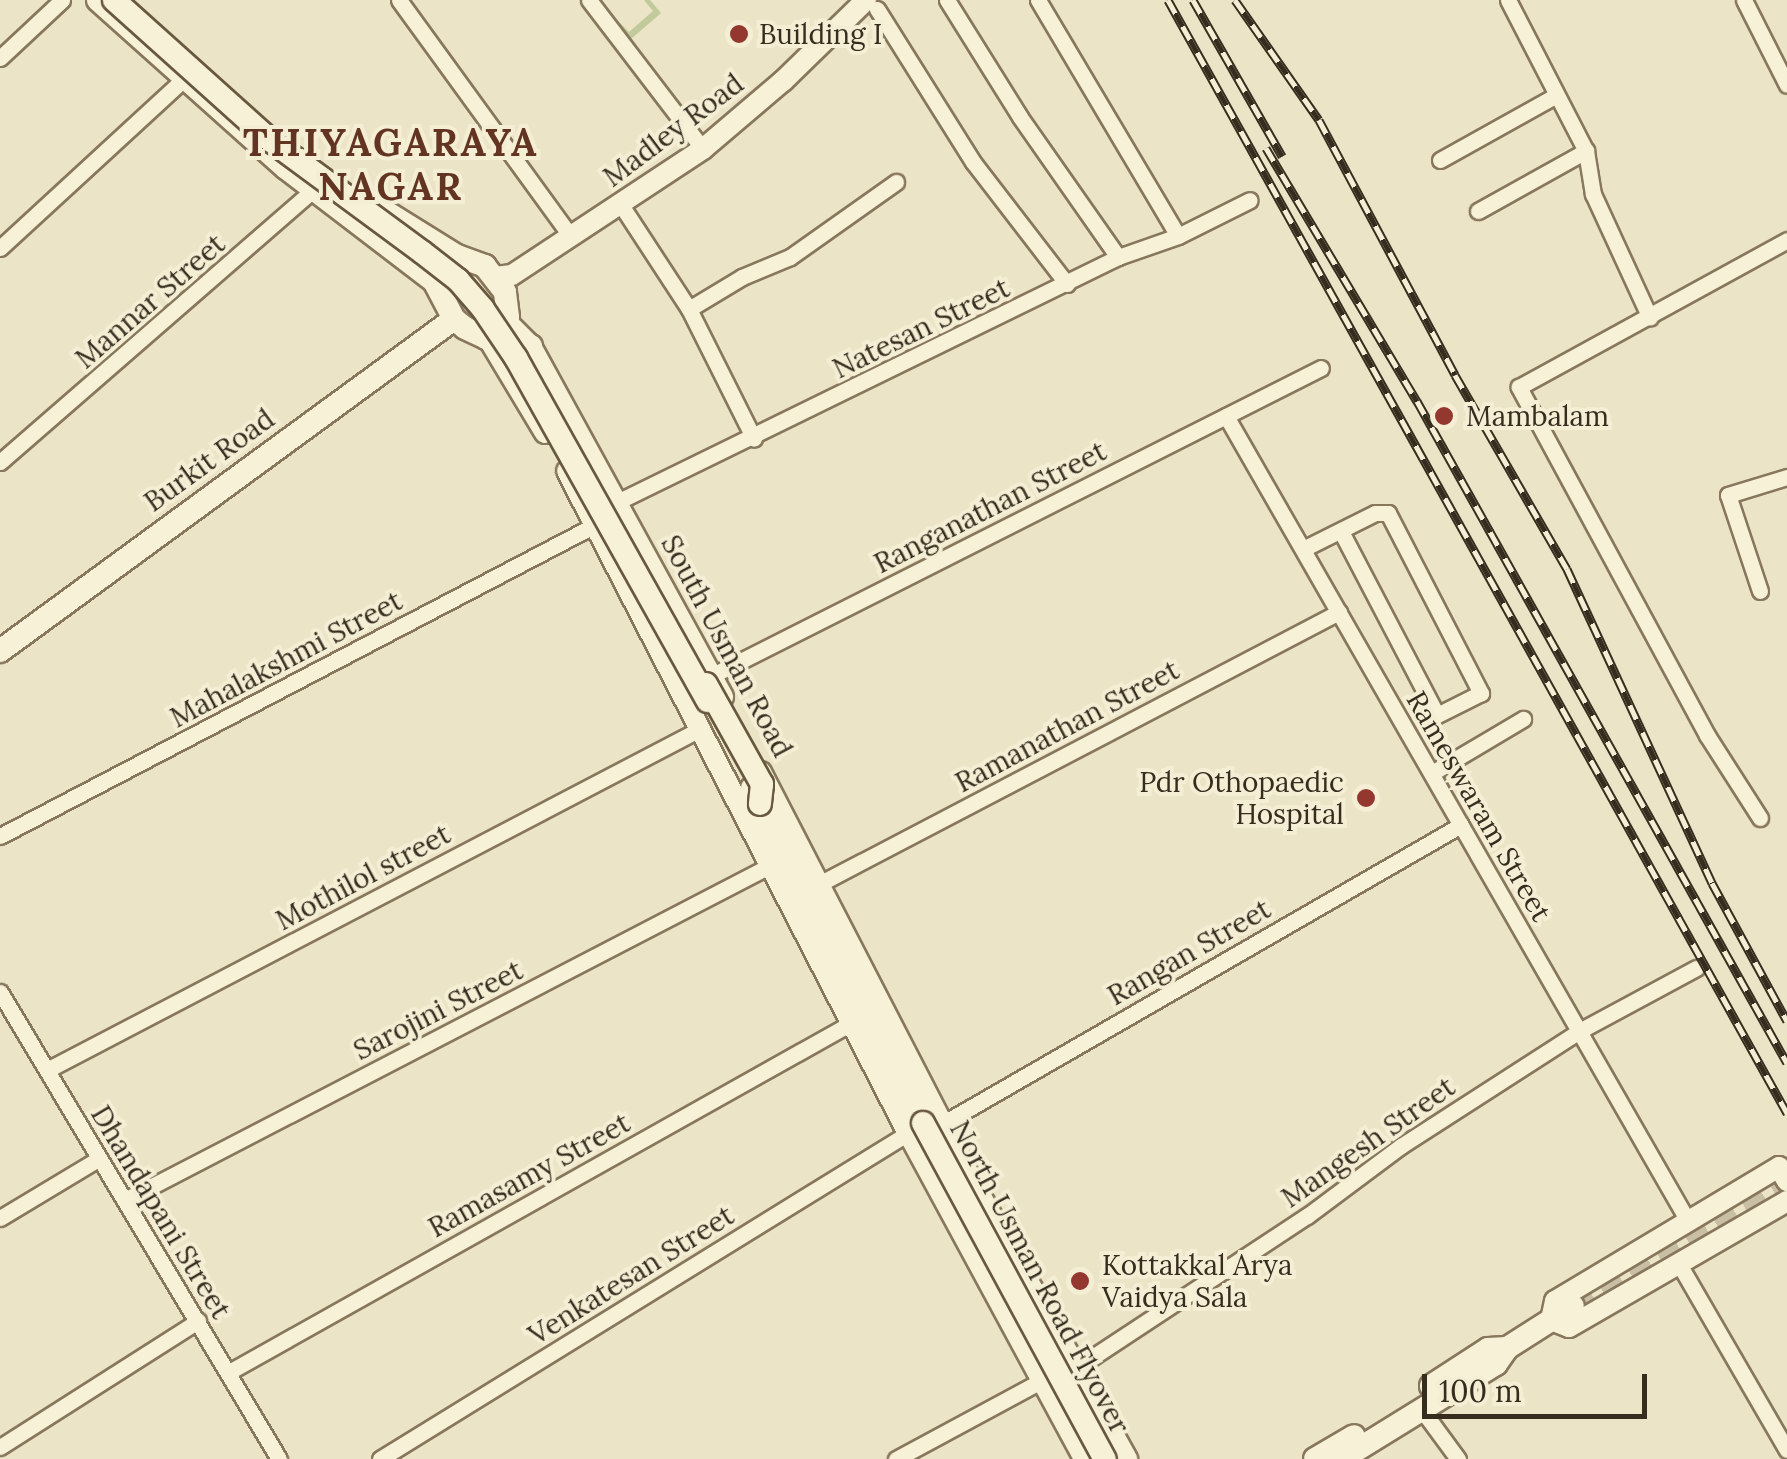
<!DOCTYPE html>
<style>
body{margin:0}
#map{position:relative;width:1787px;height:1459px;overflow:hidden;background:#ece4c6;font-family:Lora,serif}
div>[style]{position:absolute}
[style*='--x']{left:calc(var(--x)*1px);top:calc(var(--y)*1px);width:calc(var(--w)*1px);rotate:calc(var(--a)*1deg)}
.green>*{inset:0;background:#c0ca9a}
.secondary-tunnel>*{height:22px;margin-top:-11px;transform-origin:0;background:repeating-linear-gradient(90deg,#c8bfa5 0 22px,transparent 0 33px)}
.roads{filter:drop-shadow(2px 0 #87775c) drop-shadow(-2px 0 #87775c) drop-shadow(0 2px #87775c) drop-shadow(0 -2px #87775c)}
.minor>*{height:15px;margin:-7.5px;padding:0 7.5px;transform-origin:7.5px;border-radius:7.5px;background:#f7f1d8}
.tertiary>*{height:20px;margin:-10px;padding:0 10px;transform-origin:10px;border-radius:10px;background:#f7f1d8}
.secondary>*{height:22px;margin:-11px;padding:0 11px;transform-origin:11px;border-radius:11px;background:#f7f1d8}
.rail>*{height:9px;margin-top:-4.5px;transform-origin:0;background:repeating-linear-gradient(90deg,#f4eed5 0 15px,#372d1f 0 30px);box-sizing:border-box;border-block:2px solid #372d1f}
.bridges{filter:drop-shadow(2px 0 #68583f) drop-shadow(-2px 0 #68583f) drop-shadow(0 2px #68583f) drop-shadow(0 -2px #68583f)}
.secondary-bridge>*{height:22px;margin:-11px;padding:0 11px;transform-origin:11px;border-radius:11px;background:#f7f1d8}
.dots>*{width:28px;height:28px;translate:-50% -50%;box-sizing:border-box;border:5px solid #f4eed5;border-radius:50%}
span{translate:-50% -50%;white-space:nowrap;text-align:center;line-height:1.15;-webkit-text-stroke:8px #f4eed5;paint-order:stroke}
.poi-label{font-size:28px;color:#372d1f}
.left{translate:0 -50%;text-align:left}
.right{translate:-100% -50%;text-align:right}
.street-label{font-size:28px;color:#372d1f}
.district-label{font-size:38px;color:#623421;font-weight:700;letter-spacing:2.5px}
.scale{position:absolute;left:1422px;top:1374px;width:225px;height:45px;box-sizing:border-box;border:5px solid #372d1f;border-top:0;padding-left:12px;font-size:30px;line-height:35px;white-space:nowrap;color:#372d1f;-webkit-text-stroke:8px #f4eed5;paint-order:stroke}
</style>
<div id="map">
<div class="green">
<i style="clip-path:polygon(598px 0,629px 32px,653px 11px,644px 0,650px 0,661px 13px,631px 39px)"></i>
</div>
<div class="secondary-tunnel">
<i style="--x:1573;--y:1306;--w:250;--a:-31.3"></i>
</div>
<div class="roads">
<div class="minor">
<i style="--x:399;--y:0;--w:291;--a:54"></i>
<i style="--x:589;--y:0;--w:188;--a:52.6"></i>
<i style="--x:947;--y:0;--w:138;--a:58"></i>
<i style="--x:1020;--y:117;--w:171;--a:55"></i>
<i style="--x:1038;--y:0;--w:274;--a:59.3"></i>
<i style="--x:1508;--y:0;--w:170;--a:62.7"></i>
<i style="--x:1586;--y:151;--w:44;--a:80.8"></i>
<i style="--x:1593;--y:194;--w:136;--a:65.3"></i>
<i style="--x:1744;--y:0;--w:95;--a:63.2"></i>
<i style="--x:877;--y:9;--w:181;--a:57.9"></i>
<i style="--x:973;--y:162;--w:154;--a:52.4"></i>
<i style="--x:0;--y:58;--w:85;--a:-43.1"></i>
<i style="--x:1440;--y:160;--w:132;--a:-29.1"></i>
<i style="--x:621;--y:205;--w:124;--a:56.8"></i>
<i style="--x:689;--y:309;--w:145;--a:63.4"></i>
<i style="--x:1478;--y:211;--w:124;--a:-29.1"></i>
<i style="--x:0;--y:248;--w:248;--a:-42.6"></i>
<i style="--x:689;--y:309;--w:62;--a:-31.1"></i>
<i style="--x:742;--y:277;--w:52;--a:-22.6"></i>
<i style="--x:790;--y:257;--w:130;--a:-35.3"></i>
<i style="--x:1226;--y:416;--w:928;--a:60.15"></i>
<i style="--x:0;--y:462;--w:421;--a:-41"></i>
<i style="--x:615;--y:503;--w:560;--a:-26.06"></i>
<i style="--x:1118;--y:257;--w:64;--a:-19.3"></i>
<i style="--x:1178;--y:236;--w:80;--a:-26.6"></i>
<i style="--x:1303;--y:549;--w:80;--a:-26.6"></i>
<i style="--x:1375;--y:513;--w:13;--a:0"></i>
<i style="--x:1388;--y:513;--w:203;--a:62.7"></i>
<i style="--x:1481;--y:693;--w:49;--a:153.4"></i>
<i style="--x:1437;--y:715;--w:208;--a:-117.6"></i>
<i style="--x:1760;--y:591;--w:101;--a:-108.4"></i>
<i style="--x:1728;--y:495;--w:62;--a:-17"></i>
<i style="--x:703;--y:680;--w:692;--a:-26.79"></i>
<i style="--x:1432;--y:773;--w:106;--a:-30.7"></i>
<i style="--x:1760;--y:818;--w:98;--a:-122.6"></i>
<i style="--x:1707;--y:735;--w:396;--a:-118.4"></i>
<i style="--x:1519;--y:387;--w:306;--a:-28.7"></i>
<i style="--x:0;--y:836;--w:671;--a:-27.6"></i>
<i style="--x:819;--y:884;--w:587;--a:-27.61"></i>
<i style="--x:0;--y:992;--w:544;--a:59.14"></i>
<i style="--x:47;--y:1070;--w:739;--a:-27.57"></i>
<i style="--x:942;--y:1124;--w:599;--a:-29.95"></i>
<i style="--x:127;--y:1199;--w:725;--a:-27.41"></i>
<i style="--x:0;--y:1218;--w:114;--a:-31"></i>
<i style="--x:1679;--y:1264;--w:215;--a:59.9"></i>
<i style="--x:229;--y:1372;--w:715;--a:-29.29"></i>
<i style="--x:1070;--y:1372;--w:284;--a:-33.4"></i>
<i style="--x:1307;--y:1216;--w:117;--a:-36.7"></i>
<i style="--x:1401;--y:1146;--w:214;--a:-32.8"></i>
<i style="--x:1581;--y:1030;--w:131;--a:-28.3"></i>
<i style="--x:1422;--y:1410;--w:61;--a:53.7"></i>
<i style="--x:0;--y:1447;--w:235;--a:-32.5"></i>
<i style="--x:380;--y:1459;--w:621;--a:-31.69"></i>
<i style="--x:896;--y:1459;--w:173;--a:-28.3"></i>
</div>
<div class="tertiary">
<i style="--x:495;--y:277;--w:17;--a:-7"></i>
<i style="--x:512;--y:275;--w:229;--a:-33.4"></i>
<i style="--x:703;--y:149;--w:105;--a:-40.4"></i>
<i style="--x:783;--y:81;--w:116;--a:-44.3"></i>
<i style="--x:508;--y:323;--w:33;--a:45"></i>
<i style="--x:531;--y:346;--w:400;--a:61.3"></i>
<i style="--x:491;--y:343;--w:105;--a:59"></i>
<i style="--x:567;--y:471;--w:745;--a:62.75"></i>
<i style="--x:908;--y:1133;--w:370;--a:61.6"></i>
<i style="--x:761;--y:772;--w:441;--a:62.7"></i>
<i style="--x:963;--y:1164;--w:338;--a:60.9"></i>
<i style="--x:1787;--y:1181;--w:16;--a:-120"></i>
<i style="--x:1779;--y:1167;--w:261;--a:149.1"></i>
<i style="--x:1555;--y:1301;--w:19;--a:102"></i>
<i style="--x:1551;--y:1320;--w:19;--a:21"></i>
<i style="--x:1569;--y:1327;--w:252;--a:-30"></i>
</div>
<div class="secondary">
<i style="--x:98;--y:0;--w:252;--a:41.8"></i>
<i style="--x:286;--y:168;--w:186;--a:37.4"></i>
<i style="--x:434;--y:281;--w:43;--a:62.2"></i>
<i style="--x:454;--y:319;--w:14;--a:39"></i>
<i style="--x:465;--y:328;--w:23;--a:25"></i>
<i style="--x:486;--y:338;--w:19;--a:-28"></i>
<i style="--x:503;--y:329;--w:13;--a:-67"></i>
<i style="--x:508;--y:317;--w:25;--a:-97"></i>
<i style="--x:505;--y:292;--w:33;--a:-128"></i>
<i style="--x:485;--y:266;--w:30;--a:-160"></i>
<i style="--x:457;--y:256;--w:106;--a:-148.1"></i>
<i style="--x:531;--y:346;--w:11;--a:100"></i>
<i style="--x:529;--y:357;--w:39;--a:63"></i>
<i style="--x:0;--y:651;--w:562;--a:-36.18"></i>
<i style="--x:752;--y:788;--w:376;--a:63"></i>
<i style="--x:1431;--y:1386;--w:68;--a:-33"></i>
<i style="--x:1488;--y:1349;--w:19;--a:-3"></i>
<i style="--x:1315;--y:1459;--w:45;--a:-30.5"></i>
<i style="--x:1342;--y:1459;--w:181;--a:-31.7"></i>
<i style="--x:1496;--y:1364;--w:19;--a:-55"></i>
<i style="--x:1507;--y:1348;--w:78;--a:-32.5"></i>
</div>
</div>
<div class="rail">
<i style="--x:1168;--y:0;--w:1274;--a:60.92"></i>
<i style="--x:1193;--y:0;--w:180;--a:60.3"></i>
<i style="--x:1235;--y:0;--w:146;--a:55"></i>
<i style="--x:1319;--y:120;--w:289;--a:61.9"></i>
<i style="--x:1455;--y:375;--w:224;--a:60"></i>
<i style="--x:1567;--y:569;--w:346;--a:65.2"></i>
<i style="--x:1712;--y:883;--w:157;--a:61.5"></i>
<i style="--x:1266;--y:148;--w:295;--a:59.2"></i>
<i style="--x:1417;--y:401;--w:758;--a:60.8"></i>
</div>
<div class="bridges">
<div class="secondary-bridge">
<i style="--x:114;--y:0;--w:210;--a:41.9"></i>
<i style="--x:270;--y:140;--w:189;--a:36.4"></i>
<i style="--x:422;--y:252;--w:46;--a:37.9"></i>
<i style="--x:458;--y:280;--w:38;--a:49"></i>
<i style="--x:483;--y:309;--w:59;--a:56"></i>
<i style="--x:516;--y:358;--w:393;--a:60.8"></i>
<i style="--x:706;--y:684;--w:115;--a:60.8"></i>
<i style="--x:762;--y:784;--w:20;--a:96"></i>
<i style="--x:923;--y:1123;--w:382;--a:61.6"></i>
</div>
</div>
<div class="dots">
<i style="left:739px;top:34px;background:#93372f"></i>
<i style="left:1444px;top:416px;background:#93372f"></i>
<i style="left:1366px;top:798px;background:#93372f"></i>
<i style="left:1080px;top:1281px;background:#93372f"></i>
</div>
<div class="poi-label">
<span class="left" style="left:759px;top:34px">Building I</span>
<span class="left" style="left:1466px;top:416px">Mambalam</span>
<span class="right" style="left:1344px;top:798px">Pdr Othopaedic<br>Hospital</span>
<span class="left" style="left:1102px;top:1281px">Kottakkal Arya<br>Vaidya Sala</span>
</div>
<div class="street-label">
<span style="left:673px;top:130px;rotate:-37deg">Madley Road</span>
<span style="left:150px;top:301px;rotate:-41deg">Mannar Street</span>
<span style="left:921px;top:328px;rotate:-26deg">Natesan Street</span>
<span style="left:209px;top:460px;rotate:-36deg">Burkit Road</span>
<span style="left:990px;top:507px;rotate:-27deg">Ranganathan Street</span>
<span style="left:727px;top:646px;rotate:62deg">South Usman Road</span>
<span style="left:286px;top:659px;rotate:-28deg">Mahalakshmi Street</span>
<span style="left:1067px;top:726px;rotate:-28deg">Ramanathan Street</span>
<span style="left:1479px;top:806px;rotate:60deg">Rameswaram Street</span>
<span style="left:363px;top:877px;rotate:-28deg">Mothilol street</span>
<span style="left:1189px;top:952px;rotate:-30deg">Rangan Street</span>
<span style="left:438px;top:1010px;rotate:-27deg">Sarojini Street</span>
<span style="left:1368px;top:1142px;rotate:-35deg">Mangesh Street</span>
<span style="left:529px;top:1175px;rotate:-29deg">Ramasamy Street</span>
<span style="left:161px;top:1212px;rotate:59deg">Dhandapani Street</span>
<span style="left:631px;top:1275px;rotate:-32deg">Venkatesan Street</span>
<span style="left:1040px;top:1277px;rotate:62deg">North Usman Road Flyover</span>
</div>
<div class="district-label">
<span style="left:391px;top:165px">THIYAGARAYA<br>NAGAR</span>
</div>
<div class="scale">100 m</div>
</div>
